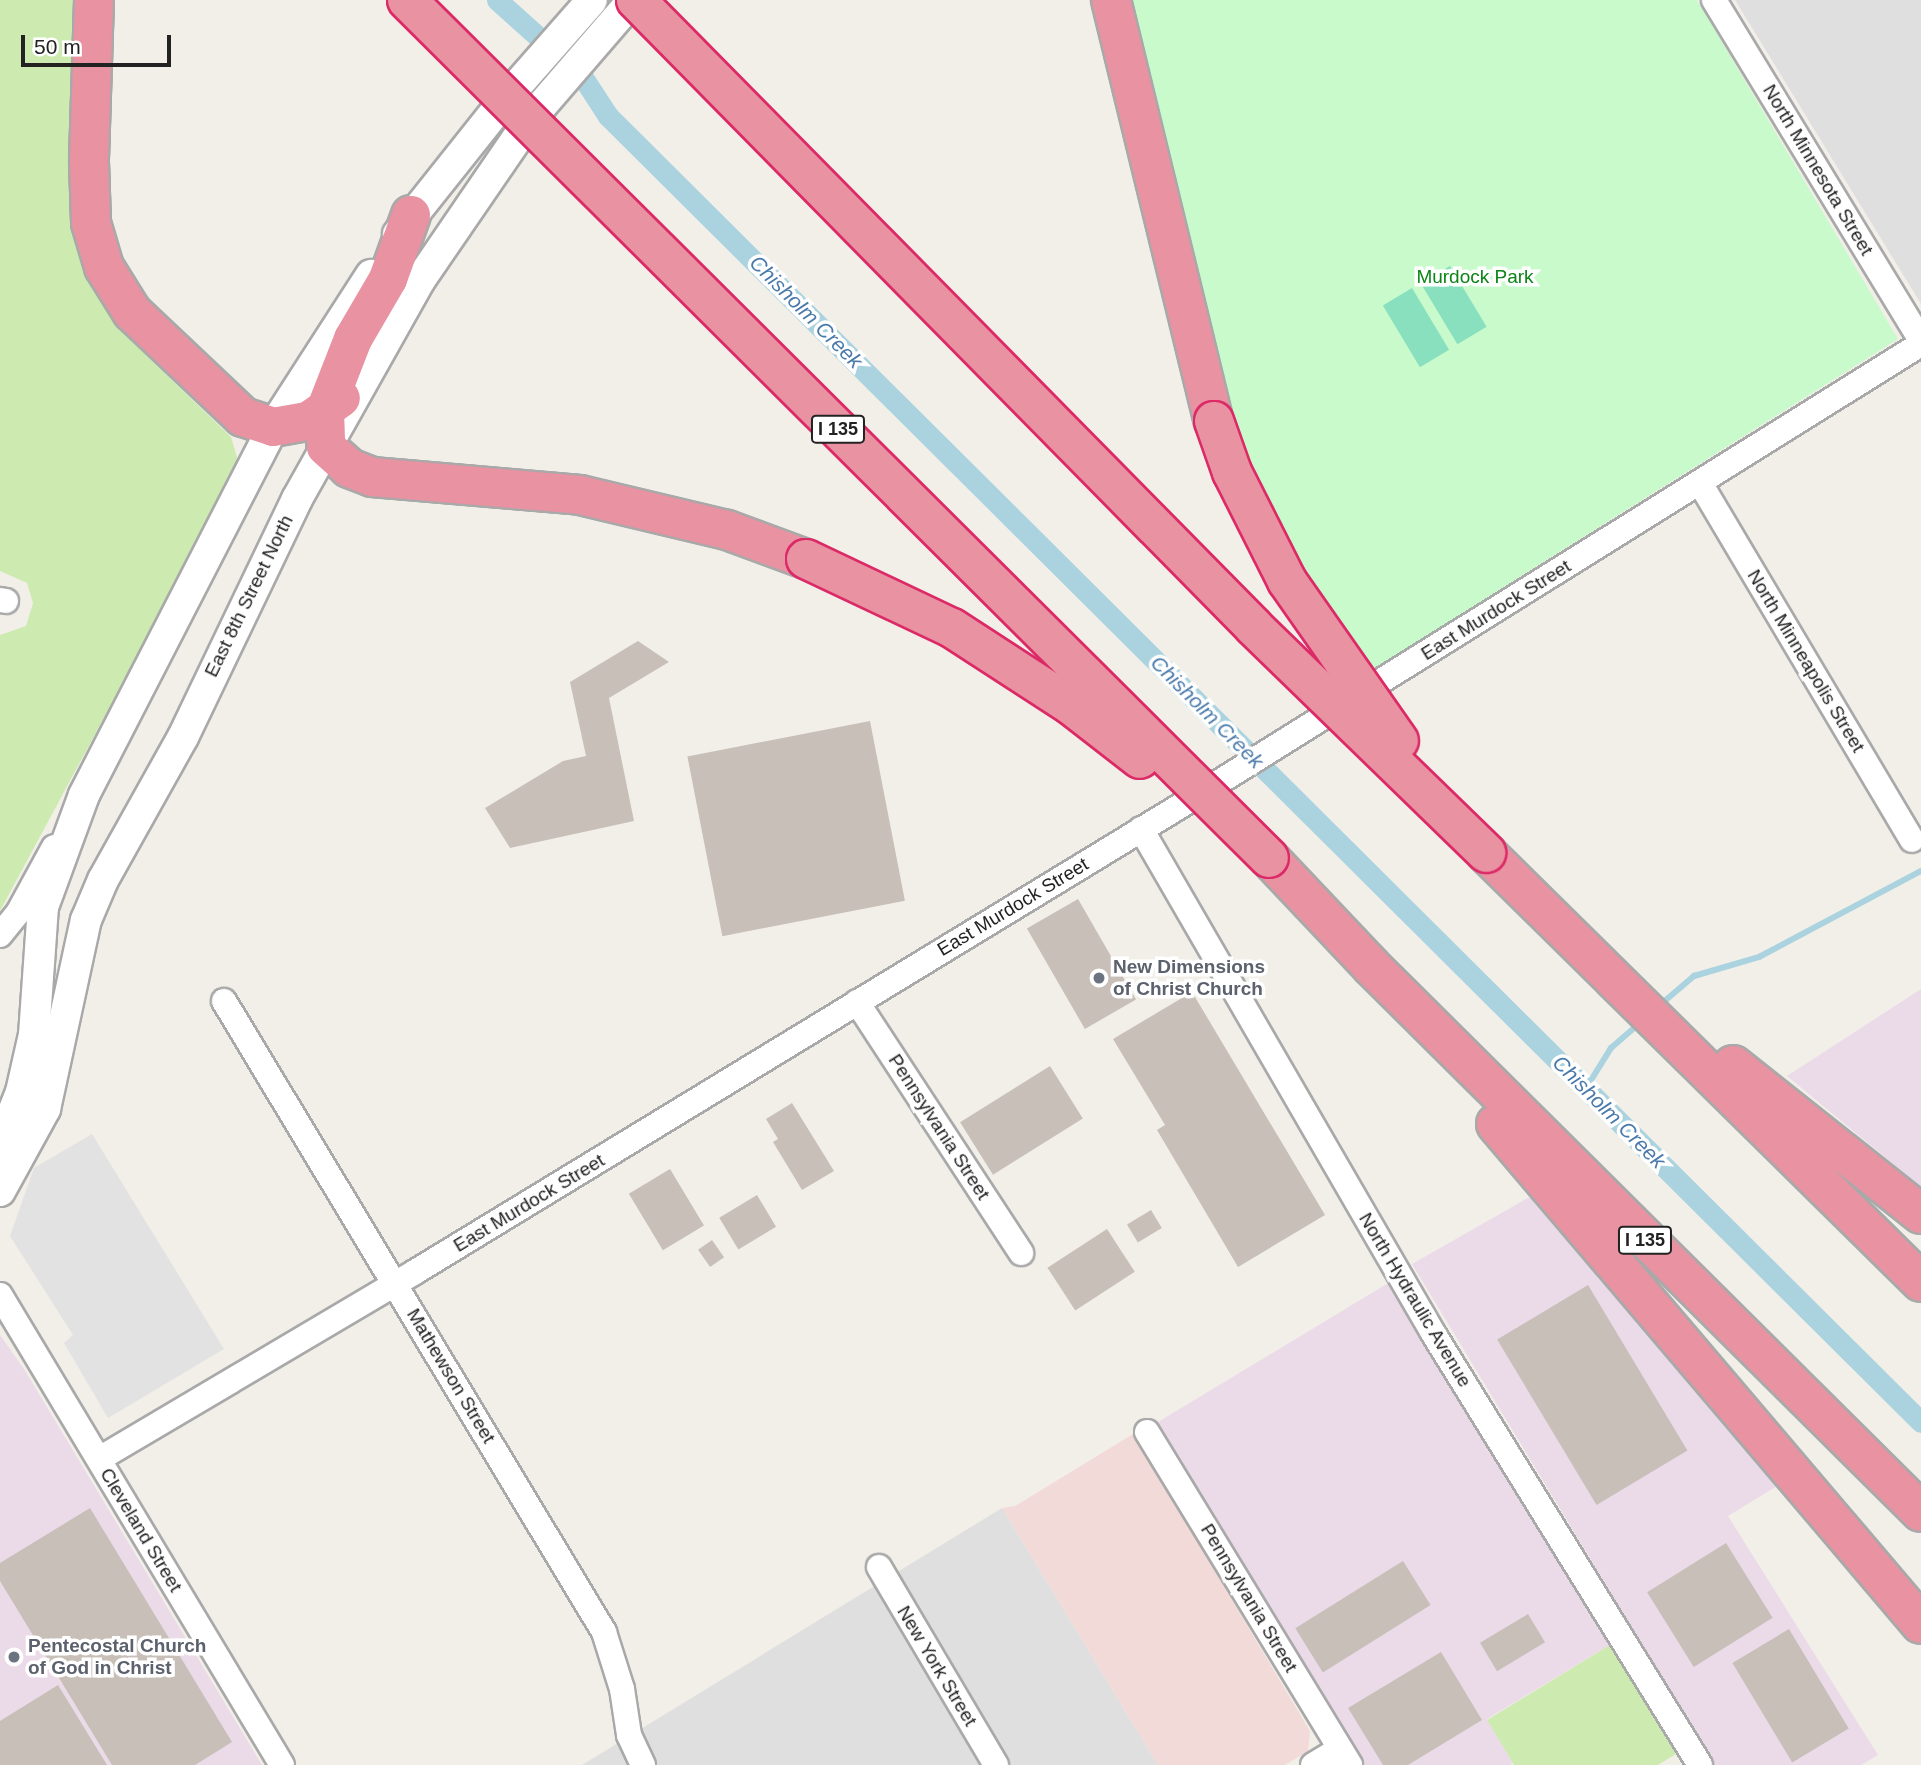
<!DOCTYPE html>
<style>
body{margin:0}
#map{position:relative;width:1921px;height:1765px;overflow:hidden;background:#f2efe9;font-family:Helvetica,sans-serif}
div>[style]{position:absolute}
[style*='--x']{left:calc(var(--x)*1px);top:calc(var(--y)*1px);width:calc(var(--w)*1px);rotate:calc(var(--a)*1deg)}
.residential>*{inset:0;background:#e0dfdf}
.commercial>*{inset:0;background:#f2dad9}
.industrial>*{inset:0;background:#ebdbe8}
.grass>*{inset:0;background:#cdebb0}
.park>*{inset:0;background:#c8facc}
.pitch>*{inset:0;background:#88e0be;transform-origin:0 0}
.parking>*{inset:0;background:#e2e2e2}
.stream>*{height:6px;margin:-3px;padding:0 3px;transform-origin:3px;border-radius:3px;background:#aad3df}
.canal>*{height:21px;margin:-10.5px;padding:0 10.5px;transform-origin:10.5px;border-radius:10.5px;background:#aad3df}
.building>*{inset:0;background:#c7bfb8;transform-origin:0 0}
.roads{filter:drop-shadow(2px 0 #a9a9a9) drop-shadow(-2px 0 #a9a9a9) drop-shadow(0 2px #a9a9a9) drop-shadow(0 -2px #a9a9a9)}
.minor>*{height:24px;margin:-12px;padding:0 12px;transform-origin:12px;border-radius:12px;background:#fff}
.tertiary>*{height:30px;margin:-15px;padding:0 15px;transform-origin:15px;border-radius:15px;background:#fff}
.motorway>*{height:38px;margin:-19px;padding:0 19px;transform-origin:19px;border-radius:19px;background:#e892a2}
.bridges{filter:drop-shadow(2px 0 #dc2a67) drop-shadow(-2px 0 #dc2a67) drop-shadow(0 2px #dc2a67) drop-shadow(0 -2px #dc2a67)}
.motorway-bridge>*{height:38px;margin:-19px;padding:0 19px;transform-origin:19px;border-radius:19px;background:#e892a2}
.dots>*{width:19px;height:19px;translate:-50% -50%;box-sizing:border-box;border:4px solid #fff;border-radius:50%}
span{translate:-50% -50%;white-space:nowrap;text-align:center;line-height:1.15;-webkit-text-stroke:7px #fff;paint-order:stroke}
.shield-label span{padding:2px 5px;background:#fff;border:2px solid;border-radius:5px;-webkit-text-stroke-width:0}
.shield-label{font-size:18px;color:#222;font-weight:700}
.street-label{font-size:19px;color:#222}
.park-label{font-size:19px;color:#0c8416}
.worship-label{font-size:19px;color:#5b616d;font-weight:700}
.left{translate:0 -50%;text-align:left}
.water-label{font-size:21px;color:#4a7aab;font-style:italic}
.scale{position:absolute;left:21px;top:35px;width:150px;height:32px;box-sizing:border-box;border:4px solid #222;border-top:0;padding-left:9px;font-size:21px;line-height:24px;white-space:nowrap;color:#222;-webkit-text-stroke:5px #fff;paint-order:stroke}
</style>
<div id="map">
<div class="residential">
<i style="clip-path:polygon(1735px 0,1921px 0,1921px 304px)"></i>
<i style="clip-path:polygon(1002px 1508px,1158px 1765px,582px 1765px)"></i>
</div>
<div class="commercial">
<i style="clip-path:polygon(1133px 1434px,1310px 1731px,1308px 1751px,1285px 1765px,1158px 1765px,1002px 1508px,1015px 1506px)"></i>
</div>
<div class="industrial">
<i style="clip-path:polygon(1921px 989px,1921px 1187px,1787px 1076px)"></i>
<i style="clip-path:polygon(1535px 1194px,1782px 1483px,1728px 1516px,1878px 1755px,1861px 1765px,1715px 1765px,1412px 1264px)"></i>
<i style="clip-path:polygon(1390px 1282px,1610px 1645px,1487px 1719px,1513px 1763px,1510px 1765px,1362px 1765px,1158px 1422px)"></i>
<i style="clip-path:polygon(0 1335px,24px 1369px,262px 1765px,0 1765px)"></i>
</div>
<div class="grass">
<i style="clip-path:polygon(0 0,83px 0,101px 299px,126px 336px,231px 437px,237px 457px,235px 474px,0 911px,0 635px,26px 626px,33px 603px,27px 583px,0 571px)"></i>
<i style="clip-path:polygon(1610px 1645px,1676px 1754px,1658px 1765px,1514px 1765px,1487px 1720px)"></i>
</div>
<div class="park">
<i style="clip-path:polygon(1124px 0,1697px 0,1898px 339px,1365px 674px,1247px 474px)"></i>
</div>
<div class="pitch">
<i style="left:1450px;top:266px;width:71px;height:34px;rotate:59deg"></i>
<i style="left:1412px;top:288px;width:72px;height:34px;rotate:59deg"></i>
</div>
<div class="parking">
<i style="clip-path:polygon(92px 1134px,224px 1349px,108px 1418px,64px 1343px,73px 1335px,10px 1236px,34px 1168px)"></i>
</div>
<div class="stream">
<i style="--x:1660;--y:1005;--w:45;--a:-40.5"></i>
<i style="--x:1694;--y:976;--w:68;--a:-16.3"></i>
<i style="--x:1759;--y:957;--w:183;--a:-28"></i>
<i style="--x:1588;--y:1085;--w:44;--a:-58.1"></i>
<i style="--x:1611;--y:1048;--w:37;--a:-41"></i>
</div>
<div class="canal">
<i style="--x:497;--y:0;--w:114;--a:41.8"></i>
<i style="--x:582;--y:76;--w:48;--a:57"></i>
<i style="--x:608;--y:116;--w:1852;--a:44.85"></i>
</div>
<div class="building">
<i style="clip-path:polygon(638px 641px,669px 662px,609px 698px,634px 821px,510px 848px,485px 808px,563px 761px,586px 756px,570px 682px)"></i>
<i style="left:870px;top:721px;width:183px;height:186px;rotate:79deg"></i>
<i style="left:1078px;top:899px;width:116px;height:59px;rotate:60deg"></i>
<i style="clip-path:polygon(1192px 992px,1325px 1215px,1238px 1267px,1157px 1130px,1165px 1125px,1113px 1039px)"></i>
<i style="left:1050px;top:1066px;width:62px;height:106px;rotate:58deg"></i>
<i style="clip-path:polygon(792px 1103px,834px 1171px,802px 1190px,773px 1142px,778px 1139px,766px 1119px)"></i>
<i style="left:670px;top:1169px;width:66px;height:48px;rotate:59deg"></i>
<i style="left:757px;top:1195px;width:37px;height:44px;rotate:59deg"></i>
<i style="left:1151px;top:1210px;width:21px;height:28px;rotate:59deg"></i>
<i style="left:1107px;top:1229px;width:51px;height:71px;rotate:57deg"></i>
<i style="left:712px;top:1240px;width:21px;height:17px;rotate:55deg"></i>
<i style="left:1588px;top:1285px;width:193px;height:106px;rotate:59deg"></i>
<i style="clip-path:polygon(90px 1508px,232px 1742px,195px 1765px,112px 1765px,0 1581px,0 1563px)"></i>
<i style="left:1726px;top:1543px;width:88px;height:93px;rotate:58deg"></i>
<i style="left:1403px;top:1561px;width:52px;height:127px;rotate:58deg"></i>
<i style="left:1528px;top:1614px;width:33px;height:56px;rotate:59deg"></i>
<i style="left:1789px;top:1629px;width:116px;height:66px;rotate:59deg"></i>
<i style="clip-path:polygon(1441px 1652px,1482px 1720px,1408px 1765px,1383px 1765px,1348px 1708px)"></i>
<i style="clip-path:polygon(58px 1685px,107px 1765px,0 1765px,0 1721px)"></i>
</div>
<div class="roads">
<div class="minor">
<i style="--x:1714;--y:0;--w:398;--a:58.7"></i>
<i style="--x:1700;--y:483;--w:415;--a:59.3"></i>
<i style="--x:0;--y:600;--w:6;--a:9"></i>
<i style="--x:1141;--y:829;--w:582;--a:59.91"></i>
<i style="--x:1433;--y:1333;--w:508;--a:58.28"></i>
<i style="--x:0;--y:935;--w:28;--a:-51"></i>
<i style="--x:18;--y:913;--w:75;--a:-61.4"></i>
<i style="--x:224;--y:1001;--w:737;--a:58.94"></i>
<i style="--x:604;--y:1632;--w:60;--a:72.5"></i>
<i style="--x:622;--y:1689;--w:47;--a:81.3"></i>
<i style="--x:629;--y:1735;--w:33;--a:65"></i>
<i style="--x:857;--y:1002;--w:300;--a:56.8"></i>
<i style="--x:0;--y:1295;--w:548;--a:59.04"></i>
<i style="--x:1147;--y:1432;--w:390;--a:58.6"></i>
<i style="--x:99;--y:1459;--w:367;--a:-30.6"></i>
<i style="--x:415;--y:1272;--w:919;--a:-31.34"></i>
<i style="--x:1200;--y:794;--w:850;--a:-31.97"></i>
<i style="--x:879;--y:1567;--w:230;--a:59.4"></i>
<i style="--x:1313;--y:1765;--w:31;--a:-31"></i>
</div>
<div class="tertiary">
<i style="--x:398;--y:234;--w:174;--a:-51.5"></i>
<i style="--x:506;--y:98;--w:130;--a:-48.7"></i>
<i style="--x:0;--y:1145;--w:57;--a:-68.4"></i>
<i style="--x:21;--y:1092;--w:58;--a:-77.2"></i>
<i style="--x:34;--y:1035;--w:128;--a:-86"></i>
<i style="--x:43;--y:907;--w:119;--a:-69.9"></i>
<i style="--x:84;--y:795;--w:414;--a:-62.8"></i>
<i style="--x:273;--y:427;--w:181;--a:-57.2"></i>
<i style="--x:0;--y:1191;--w:94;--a:-61.2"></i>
<i style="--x:45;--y:1109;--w:193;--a:-77.8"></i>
<i style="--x:86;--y:920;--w:43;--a:-67"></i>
<i style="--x:103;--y:880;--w:164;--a:-60.8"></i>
<i style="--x:183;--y:737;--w:264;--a:-64.4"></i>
<i style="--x:297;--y:499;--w:251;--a:-60.7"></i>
<i style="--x:420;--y:280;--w:196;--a:-55.6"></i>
<i style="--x:531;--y:118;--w:156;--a:-49.2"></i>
</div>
<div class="motorway">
<i style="--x:94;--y:0;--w:162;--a:91.8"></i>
<i style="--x:89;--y:162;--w:61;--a:88.1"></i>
<i style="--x:91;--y:223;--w:46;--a:73.5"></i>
<i style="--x:104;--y:267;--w:53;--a:58.1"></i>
<i style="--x:132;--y:312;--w:153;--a:43.4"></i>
<i style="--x:243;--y:417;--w:32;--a:18"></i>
<i style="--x:273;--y:427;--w:36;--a:-10"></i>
<i style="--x:308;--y:421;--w:40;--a:-34.9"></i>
<i style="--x:1111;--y:0;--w:433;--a:76.3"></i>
<i style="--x:411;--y:215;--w:68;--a:109.8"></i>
<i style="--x:388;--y:279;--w:69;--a:120.3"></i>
<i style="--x:353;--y:339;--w:77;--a:111.3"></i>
<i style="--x:325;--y:411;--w:36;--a:88"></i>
<i style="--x:326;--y:447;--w:31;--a:42"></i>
<i style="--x:349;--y:468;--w:25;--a:21"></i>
<i style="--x:372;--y:477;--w:209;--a:4.9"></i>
<i style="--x:580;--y:495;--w:151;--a:13.4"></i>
<i style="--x:727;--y:530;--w:84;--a:20.2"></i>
<i style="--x:1486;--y:853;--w:611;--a:44.6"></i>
<i style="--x:1269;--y:858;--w:149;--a:46.6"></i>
<i style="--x:1371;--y:966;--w:775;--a:44.79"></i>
<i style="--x:1733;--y:1065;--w:240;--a:38.4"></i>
<i style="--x:1496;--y:1124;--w:656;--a:49.64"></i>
</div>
</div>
<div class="bridges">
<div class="motorway-bridge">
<i style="--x:407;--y:0;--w:1216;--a:44.87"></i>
<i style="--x:636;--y:0;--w:880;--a:45.41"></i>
<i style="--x:1254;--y:627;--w:324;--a:44.2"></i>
<i style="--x:1214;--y:421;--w:54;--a:70.6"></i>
<i style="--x:1232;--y:472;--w:122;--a:63.2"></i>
<i style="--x:1287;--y:581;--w:195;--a:55"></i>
<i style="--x:806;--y:559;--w:161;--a:25.3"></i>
<i style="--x:952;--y:628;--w:143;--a:33"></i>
<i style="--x:1072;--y:706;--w:86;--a:37.9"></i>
</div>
</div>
<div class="dots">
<i style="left:1099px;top:978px;background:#6b7280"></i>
<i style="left:14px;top:1657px;background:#6b7280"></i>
</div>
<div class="shield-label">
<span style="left:838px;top:429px">I 135</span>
<span style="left:1645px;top:1240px">I 135</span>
</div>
<div class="street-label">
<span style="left:1818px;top:170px;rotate:59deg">North Minnesota Street</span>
<span style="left:249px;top:596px;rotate:-64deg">East 8th Street North</span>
<span style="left:1496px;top:610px;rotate:-32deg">East Murdock Street</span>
<span style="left:1806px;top:661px;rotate:59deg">North Minneapolis Street</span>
<span style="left:1013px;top:907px;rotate:-31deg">East Murdock Street</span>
<span style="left:939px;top:1127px;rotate:57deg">Pennsylvania Street</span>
<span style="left:529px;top:1203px;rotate:-31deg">East Murdock Street</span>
<span style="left:1415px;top:1300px;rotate:59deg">North Hydraulic Avenue</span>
<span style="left:451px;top:1376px;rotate:59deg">Mathewson Street</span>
<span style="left:141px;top:1530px;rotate:59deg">Cleveland Street</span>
<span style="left:1249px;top:1598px;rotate:59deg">Pennsylvania Street</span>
<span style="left:937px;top:1666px;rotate:59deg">New York Street</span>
</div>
<div class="park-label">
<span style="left:1475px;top:277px">Murdock Park</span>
</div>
<div class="worship-label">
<span class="left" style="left:1113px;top:978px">New Dimensions<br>of Christ Church</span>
<span class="left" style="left:28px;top:1657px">Pentecostal Church<br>of God in Christ</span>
</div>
<div class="water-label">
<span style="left:806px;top:312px;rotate:45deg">Chisholm Creek</span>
<span style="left:1207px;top:712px;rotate:45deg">Chisholm Creek</span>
<span style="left:1609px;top:1112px;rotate:45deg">Chisholm Creek</span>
</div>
<div class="scale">50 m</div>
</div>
